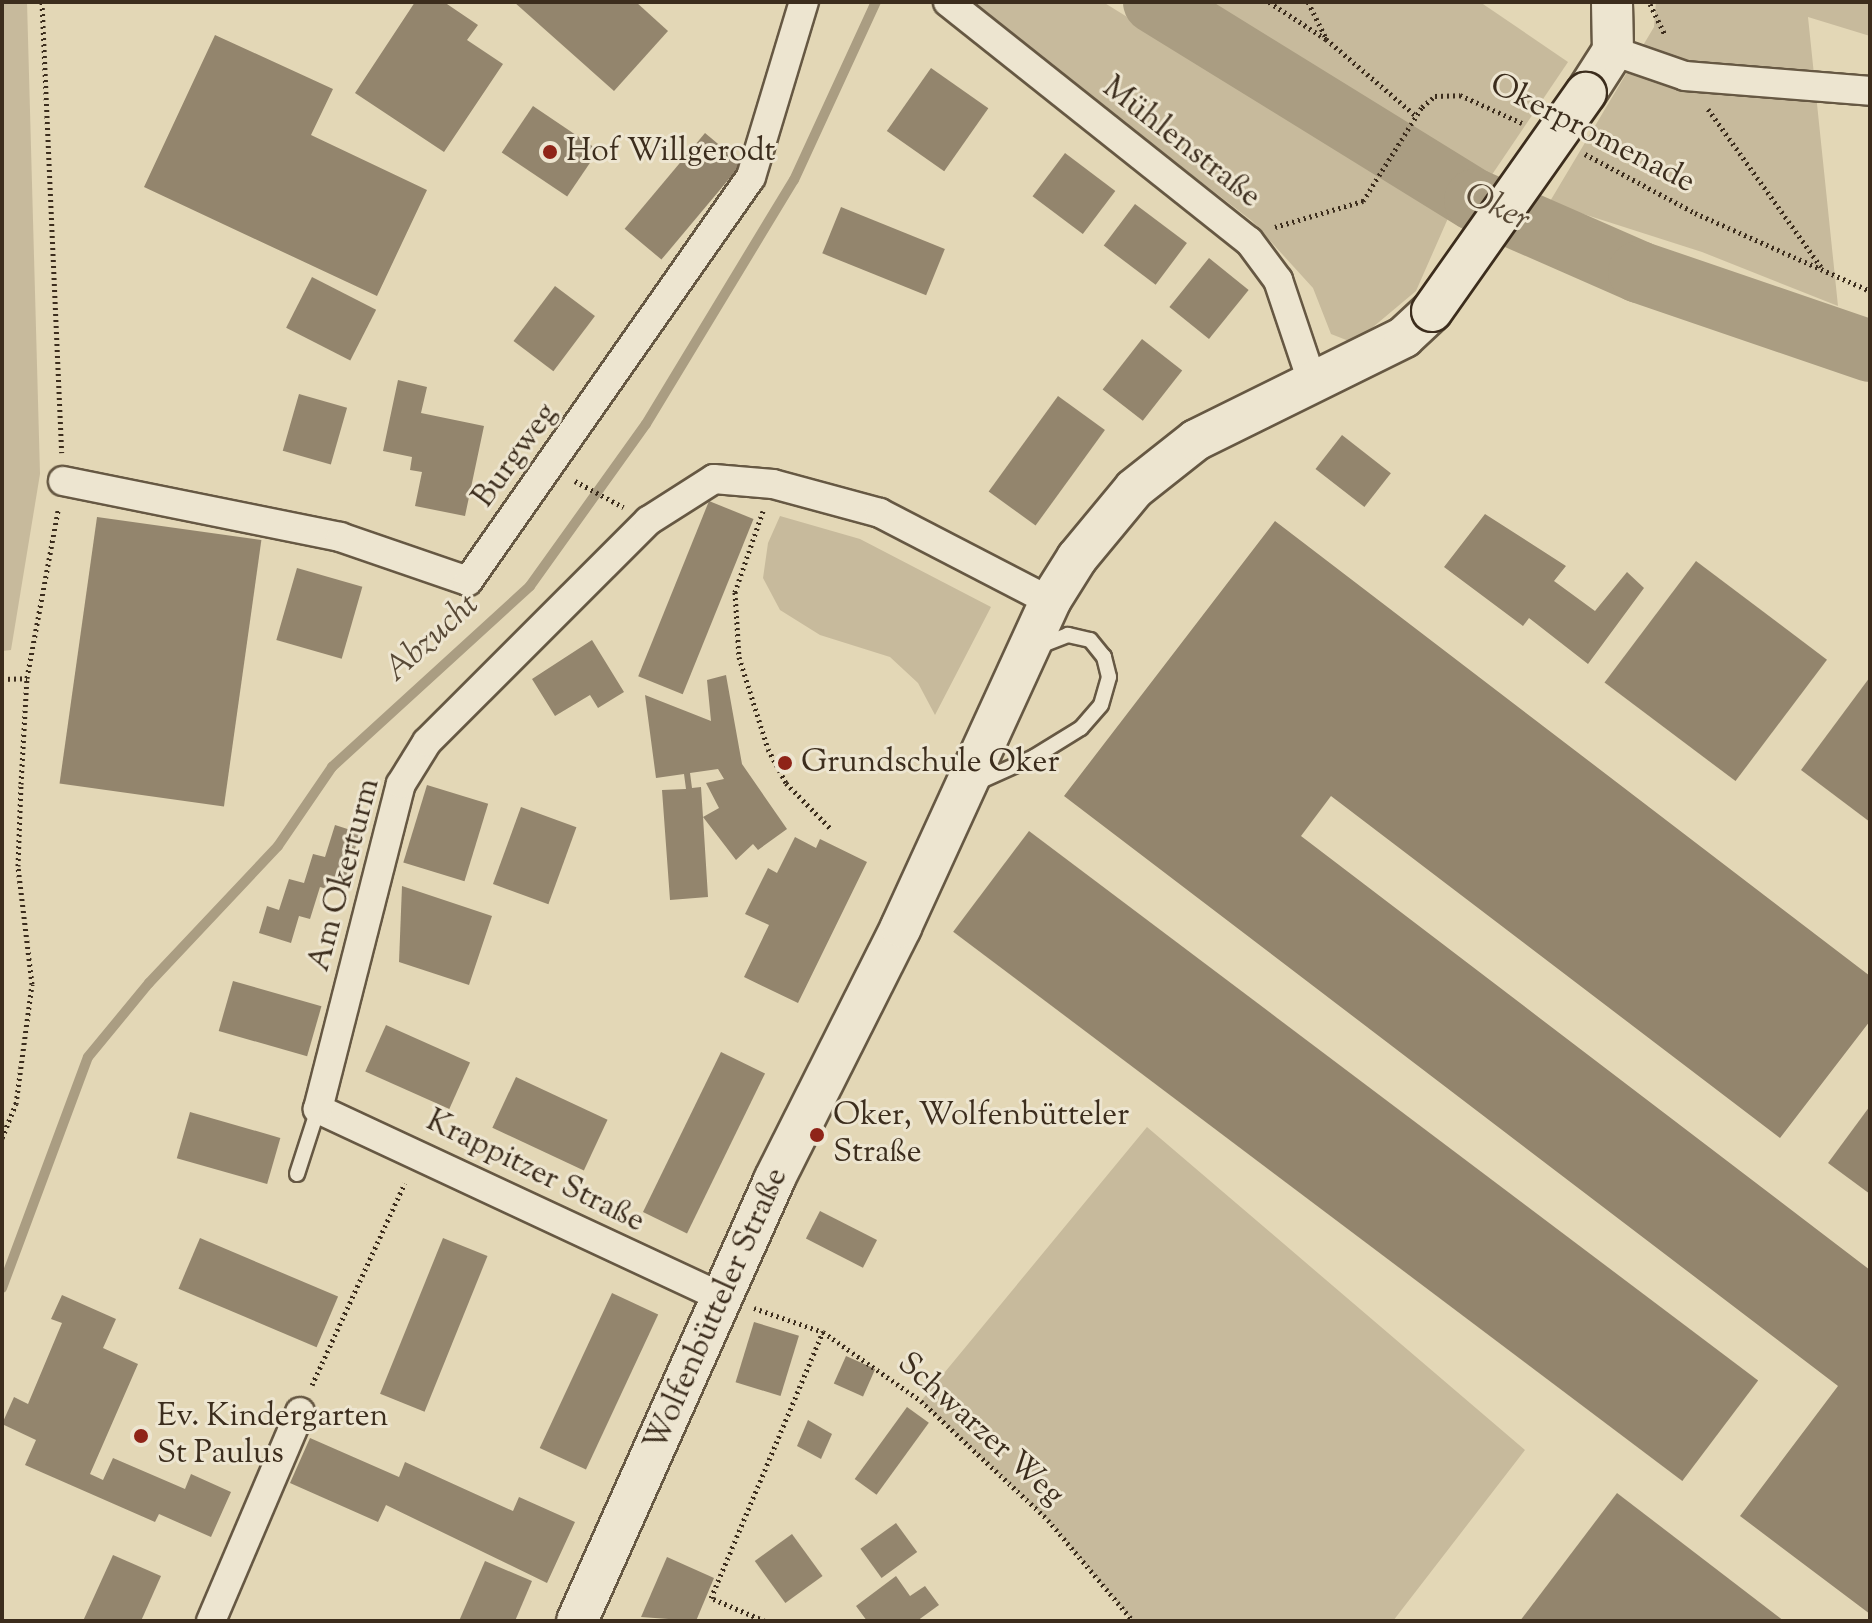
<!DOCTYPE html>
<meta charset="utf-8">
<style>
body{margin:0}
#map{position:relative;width:1872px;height:1623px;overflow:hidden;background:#e3d7b6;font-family:"Sorts Mill Goudy",serif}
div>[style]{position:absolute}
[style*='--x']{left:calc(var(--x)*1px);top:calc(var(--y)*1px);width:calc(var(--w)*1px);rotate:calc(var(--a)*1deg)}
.green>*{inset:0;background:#c7ba9c}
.stream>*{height:10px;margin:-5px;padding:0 5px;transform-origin:5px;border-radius:5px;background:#aa9d82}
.river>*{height:62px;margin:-31px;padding:0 31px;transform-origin:31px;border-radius:31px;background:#aa9d82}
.building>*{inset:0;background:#93856d;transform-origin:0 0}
.path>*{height:5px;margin-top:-2.5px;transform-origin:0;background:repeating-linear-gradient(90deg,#3c2d1d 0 2px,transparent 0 6px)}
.roads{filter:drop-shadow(2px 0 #665843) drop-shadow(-2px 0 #665843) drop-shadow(0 2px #665843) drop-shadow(0 -2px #665843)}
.service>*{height:14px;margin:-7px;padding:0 7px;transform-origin:7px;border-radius:7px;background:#ede5d0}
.minor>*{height:28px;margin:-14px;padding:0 14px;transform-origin:14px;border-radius:14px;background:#ede5d0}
.secondary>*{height:40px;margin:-20px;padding:0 20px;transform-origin:20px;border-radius:20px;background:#ede5d0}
.bridges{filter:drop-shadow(2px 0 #3c2d1d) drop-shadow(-2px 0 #3c2d1d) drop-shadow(0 2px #3c2d1d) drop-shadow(0 -2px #3c2d1d)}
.secondary-bridge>*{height:40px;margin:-20px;padding:0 20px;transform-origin:20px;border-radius:20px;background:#ede5d0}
.dots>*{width:22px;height:22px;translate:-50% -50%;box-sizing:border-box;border:4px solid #ede5d0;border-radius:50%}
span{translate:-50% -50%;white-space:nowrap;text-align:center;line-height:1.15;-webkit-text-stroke:6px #ede5d0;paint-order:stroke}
.street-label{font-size:32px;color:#3c2d1d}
.poi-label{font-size:32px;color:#3c2d1d}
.left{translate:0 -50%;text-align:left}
.water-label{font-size:34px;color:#584936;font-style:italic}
.frame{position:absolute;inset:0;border:4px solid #3c2d1d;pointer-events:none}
</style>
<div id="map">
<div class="green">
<i style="clip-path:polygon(2px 2px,27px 2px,40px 474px,11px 650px,2px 651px)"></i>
<i style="clip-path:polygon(967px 2px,1103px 2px,1449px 216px,1416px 291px,1354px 343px,1331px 334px,1313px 288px,1252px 221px)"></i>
<i style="clip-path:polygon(1192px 2px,1480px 2px,1568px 62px,1483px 188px)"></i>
<i style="clip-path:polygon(1656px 2px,1870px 2px,1870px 36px,1808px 17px,1838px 306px,1702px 252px,1549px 203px,1654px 27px)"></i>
<i style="clip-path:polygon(780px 516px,860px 539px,991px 607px,935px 715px,918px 683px,890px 657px,820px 635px,780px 610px,763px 578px,768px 543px)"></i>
<i style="clip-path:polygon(1147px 1127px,1525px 1450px,1393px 1621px,1133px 1621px,1048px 1520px,921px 1401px)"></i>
</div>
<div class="stream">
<i style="--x:2;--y:1288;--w:246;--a:-69.6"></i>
<i style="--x:88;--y:1057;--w:96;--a:-50.5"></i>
<i style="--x:149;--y:983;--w:188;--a:-46.7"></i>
<i style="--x:278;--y:846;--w:96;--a:-55.6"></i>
<i style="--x:332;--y:767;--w:268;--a:-42.4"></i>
<i style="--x:530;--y:586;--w:199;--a:-54.4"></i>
<i style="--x:646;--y:424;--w:285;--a:-58.8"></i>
<i style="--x:794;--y:180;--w:196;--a:-65.3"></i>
</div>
<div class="river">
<i style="--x:1154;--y:2;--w:377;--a:31.7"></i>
<i style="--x:1475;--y:200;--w:179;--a:23.7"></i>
<i style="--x:1639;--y:272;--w:244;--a:18.9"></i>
</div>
<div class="building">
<i style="clip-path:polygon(415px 2px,444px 2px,478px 25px,467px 40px,503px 64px,444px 152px,355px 93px)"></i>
<i style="clip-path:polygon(514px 2px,636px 2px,668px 31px,614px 91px)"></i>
<i style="clip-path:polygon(215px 35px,333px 89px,311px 135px,427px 190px,377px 296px,144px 187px)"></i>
<i style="left:931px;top:68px;width:70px;height:77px;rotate:35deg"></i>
<i style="left:533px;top:106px;width:79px;height:56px;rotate:34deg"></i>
<i style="left:705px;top:133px;width:48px;height:125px;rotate:40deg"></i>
<i style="left:1065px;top:153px;width:63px;height:54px;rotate:37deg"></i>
<i style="left:1135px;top:204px;width:65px;height:52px;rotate:37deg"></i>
<i style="left:841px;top:207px;width:112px;height:50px;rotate:22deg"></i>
<i style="left:1209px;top:258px;width:51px;height:63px;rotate:39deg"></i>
<i style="left:312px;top:277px;width:72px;height:57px;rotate:27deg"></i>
<i style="left:555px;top:286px;width:50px;height:69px;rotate:37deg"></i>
<i style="left:1142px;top:339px;width:51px;height:64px;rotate:38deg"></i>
<i style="clip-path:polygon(398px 380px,427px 387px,421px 413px,484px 426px,465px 516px,415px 506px,422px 472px,410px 470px,412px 457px,383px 451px)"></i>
<i style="left:299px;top:394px;width:50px;height:59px;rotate:16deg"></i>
<i style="left:1058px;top:396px;width:58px;height:118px;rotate:36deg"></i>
<i style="left:1342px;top:435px;width:62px;height:43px;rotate:38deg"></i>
<i style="left:709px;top:501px;width:48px;height:189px;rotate:22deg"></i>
<i style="clip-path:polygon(1485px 514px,1566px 566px,1554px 581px,1595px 611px,1627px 572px,1644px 588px,1588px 664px,1529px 618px,1523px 626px,1444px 567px)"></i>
<i style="left:97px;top:517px;width:166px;height:269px;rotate:8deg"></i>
<i style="clip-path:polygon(1275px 521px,1870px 976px,1870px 1021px,1780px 1138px,1331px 796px,1301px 836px,1870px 1270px,1870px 1614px,1740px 1516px,1838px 1386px,1064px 796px)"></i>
<i style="left:1696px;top:561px;width:164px;height:152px;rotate:37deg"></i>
<i style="left:297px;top:568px;width:68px;height:75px;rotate:16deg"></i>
<i style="clip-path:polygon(592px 640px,624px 692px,598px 708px,590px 695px,555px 716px,532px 679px)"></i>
<i style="clip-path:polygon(726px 675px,742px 764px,787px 829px,758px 850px,753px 844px,736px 860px,703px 817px,719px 808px,706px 783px,724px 779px,718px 769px,690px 773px,692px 788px,701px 787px,703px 817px,708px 897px,670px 900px,662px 790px,686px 789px,684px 774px,656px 778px,645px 695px,711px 721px,707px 680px)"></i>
<i style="clip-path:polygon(1870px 677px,1870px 822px,1801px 770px)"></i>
<i style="left:427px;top:785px;width:64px;height:81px;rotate:17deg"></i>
<i style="left:521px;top:807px;width:59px;height:82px;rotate:20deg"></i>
<i style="clip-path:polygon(335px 825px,360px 833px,341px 893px,320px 887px,310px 919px,299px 916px,291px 943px,259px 933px,267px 906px,279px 910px,289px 879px,304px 883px,313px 854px,325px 857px)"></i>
<i style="left:1029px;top:831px;width:913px;height:126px;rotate:37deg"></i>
<i style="clip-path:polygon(795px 837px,816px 848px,820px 839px,867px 862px,798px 1003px,744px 977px,769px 925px,745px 914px,768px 868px,777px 873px)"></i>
<i style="clip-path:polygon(402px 886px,492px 916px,469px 985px,399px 962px)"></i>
<i style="left:233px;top:981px;width:92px;height:52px;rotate:16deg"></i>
<i style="left:386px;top:1025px;width:92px;height:51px;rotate:24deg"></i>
<i style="left:721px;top:1052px;width:49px;height:178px;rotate:26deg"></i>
<i style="left:516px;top:1077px;width:101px;height:56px;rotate:25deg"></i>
<i style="clip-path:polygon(1870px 1106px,1870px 1194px,1828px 1163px)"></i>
<i style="left:190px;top:1112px;width:94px;height:48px;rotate:16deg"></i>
<i style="left:820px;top:1211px;width:64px;height:31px;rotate:27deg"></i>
<i style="left:200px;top:1238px;width:150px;height:55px;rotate:23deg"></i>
<i style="left:443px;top:1238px;width:48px;height:168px;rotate:22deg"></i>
<i style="left:612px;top:1293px;width:51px;height:171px;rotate:25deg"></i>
<i style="clip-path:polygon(62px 1295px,116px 1319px,103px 1348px,138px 1364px,90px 1474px,103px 1480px,113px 1458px,185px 1489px,191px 1474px,231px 1492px,211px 1537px,159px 1514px,155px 1522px,25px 1465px,36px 1440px,2px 1424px,14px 1397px,28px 1404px,62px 1323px,51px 1319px)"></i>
<i style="left:754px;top:1322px;width:47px;height:63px;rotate:17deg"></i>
<i style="left:846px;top:1356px;width:32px;height:30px;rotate:24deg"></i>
<i style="left:907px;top:1407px;width:27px;height:89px;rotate:36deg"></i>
<i style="clip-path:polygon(808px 1420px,832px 1434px,821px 1459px,797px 1446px)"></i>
<i style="clip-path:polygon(310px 1438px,399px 1477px,405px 1462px,513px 1511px,519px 1497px,575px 1522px,547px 1583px,386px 1505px,378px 1522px,290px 1483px)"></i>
<i style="clip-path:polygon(1617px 1493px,1784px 1621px,1520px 1621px)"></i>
<i style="left:896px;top:1523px;width:36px;height:44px;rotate:54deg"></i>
<i style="left:792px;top:1534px;width:52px;height:46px;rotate:54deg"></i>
<i style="clip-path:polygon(113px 1555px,161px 1576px,141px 1621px,83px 1621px)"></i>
<i style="clip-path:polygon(667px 1557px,714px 1578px,696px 1621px,641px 1617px)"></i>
<i style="clip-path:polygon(485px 1561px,532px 1581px,515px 1621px,459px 1621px)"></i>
<i style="clip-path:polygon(896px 1576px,910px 1596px,925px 1586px,939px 1605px,917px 1621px,867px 1621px,856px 1606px)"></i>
</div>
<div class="path">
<i style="--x:42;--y:2;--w:451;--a:87.5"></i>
<i style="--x:1269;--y:2;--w:68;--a:33"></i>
<i style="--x:1326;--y:39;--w:118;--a:40.5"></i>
<i style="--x:1308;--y:2;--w:40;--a:63.4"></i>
<i style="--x:1650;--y:4;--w:34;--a:64"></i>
<i style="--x:1708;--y:109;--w:194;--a:54.4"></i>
<i style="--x:1585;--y:154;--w:125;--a:28.2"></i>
<i style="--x:1695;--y:213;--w:192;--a:24"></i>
<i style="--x:1275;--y:227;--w:92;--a:-16.5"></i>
<i style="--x:1363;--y:201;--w:111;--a:-57.9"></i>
<i style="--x:1422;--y:107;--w:17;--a:-40"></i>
<i style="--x:1435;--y:96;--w:25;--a:-2"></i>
<i style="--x:1460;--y:95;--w:68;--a:24.3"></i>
<i style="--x:575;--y:481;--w:55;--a:28.4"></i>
<i style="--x:763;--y:511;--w:86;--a:109.1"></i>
<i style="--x:735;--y:592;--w:65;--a:86.5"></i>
<i style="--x:739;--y:657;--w:96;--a:72.5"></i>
<i style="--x:768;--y:749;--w:38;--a:62"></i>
<i style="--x:786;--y:783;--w:64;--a:45.6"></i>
<i style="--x:2;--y:679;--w:25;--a:-2"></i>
<i style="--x:2;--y:1138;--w:37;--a:-68"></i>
<i style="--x:16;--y:1104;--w:121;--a:-82.4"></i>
<i style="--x:32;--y:984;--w:119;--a:-96.8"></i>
<i style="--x:18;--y:866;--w:82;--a:-87.9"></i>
<i style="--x:21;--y:784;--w:106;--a:-86.8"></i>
<i style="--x:27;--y:678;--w:171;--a:-79.5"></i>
<i style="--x:754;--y:1308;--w:73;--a:19.2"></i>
<i style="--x:823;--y:1332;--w:120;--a:35.1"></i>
<i style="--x:921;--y:1401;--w:174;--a:43.1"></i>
<i style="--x:1048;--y:1520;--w:132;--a:49.9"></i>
<i style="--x:312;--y:1385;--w:222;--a:-65.3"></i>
<i style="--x:765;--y:1621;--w:59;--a:-156.9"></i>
<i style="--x:711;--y:1598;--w:289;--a:-67.2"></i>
</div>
<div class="roads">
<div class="service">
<i style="--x:976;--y:783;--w:64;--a:-24.1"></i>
<i style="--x:1034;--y:757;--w:55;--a:-31.7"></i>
<i style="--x:1081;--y:728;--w:30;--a:-49"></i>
<i style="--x:1101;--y:705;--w:29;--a:-74"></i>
<i style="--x:1109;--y:677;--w:21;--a:-104"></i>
<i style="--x:1104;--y:657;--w:22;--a:-129"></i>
<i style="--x:1090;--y:640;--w:23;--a:-167"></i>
<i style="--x:1068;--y:635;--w:31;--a:159"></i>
<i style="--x:297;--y:1174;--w:68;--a:-72.1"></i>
</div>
<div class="minor">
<i style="--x:948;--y:2;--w:384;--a:38.5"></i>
<i style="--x:1249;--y:241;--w:49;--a:53.4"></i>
<i style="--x:1278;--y:280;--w:107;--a:71.4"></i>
<i style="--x:1613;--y:51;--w:76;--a:19.1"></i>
<i style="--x:1685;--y:76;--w:186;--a:4.6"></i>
<i style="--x:63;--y:481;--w:283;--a:11.4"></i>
<i style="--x:340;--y:537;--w:135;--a:19"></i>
<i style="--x:468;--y:581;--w:493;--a:-55"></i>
<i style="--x:751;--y:177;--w:183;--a:-73.2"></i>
<i style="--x:721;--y:1297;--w:445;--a:-155"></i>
<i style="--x:318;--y:1109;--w:335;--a:-75.7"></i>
<i style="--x:401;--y:784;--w:49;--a:-58.2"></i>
<i style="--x:427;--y:742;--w:313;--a:-45"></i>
<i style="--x:648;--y:521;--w:78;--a:-32.5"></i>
<i style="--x:714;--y:479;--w:59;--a:4.8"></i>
<i style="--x:773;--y:484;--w:111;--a:15.2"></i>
<i style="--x:880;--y:513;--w:191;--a:27.4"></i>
<i style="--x:211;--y:1621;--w:227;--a:-66.9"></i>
</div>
<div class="secondary">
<i style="--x:1586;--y:93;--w:50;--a:-57.3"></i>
<i style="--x:1613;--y:51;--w:49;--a:-91.2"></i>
<i style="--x:577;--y:1621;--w:483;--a:-65.9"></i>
<i style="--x:774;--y:1180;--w:283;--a:-63.3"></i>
<i style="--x:901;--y:927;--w:358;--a:-65.4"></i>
<i style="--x:1050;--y:601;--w:51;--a:-57.9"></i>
<i style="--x:1077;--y:558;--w:89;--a:-50.4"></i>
<i style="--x:1134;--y:489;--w:79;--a:-38.3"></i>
<i style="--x:1196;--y:440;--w:232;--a:-26.3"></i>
<i style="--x:1404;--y:337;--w:38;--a:-43"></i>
</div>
</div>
<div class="bridges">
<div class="secondary-bridge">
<i style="--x:1432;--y:311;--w:267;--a:-54.8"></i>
</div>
</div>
<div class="dots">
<i style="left:550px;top:152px;background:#8f2418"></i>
<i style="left:785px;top:763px;background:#8f2418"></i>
<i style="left:817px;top:1135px;background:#8f2418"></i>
<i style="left:141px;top:1436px;background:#8f2418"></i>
</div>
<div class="street-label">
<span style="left:1592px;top:134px;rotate:27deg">Okerpromenade</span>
<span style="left:1181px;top:143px;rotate:38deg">Mühlenstraße</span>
<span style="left:516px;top:456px;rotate:-54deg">Burgweg</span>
<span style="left:345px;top:875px;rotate:-75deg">Am Okerturm</span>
<span style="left:535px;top:1172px;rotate:26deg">Krappitzer Straße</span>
<span style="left:717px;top:1310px;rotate:-66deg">Wolfenbütteler Straße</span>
<span style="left:980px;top:1430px;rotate:42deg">Schwarzer Weg</span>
</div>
<div class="poi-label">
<span class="left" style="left:566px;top:152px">Hof Willgerodt</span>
<span class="left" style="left:801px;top:763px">Grundschule Oker</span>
<span class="left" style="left:833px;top:1135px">Oker, Wolfenbütteler<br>Straße</span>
<span class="left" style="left:157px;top:1436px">Ev. Kindergarten<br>St Paulus</span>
</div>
<div class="water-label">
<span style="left:1497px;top:208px;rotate:26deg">Oker</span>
<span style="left:432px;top:638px;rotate:-42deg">Abzucht</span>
</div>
<div class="frame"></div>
</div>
